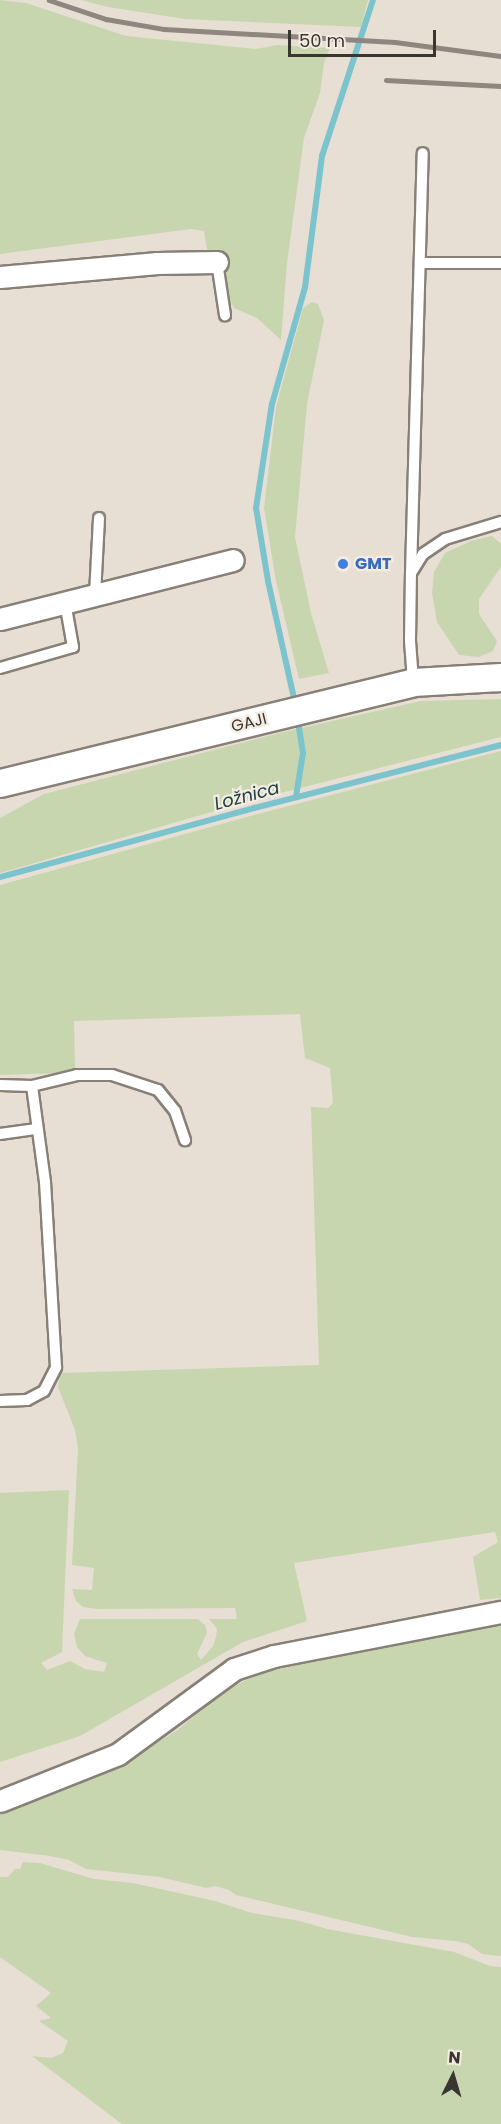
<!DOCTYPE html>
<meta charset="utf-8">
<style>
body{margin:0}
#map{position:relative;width:501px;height:2124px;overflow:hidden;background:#e7ded4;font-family:Poppins,sans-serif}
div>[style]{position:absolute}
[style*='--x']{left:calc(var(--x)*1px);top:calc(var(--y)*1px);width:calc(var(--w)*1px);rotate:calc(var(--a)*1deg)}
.green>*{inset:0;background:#c8d6b0}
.stream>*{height:6px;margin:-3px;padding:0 3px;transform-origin:3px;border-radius:3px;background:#7cc4cd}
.roads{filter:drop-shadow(2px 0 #888077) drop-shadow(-2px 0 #888077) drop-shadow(0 2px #888077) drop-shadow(0 -2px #888077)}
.service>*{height:10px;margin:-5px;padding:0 5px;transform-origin:5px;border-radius:5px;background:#fff}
.minor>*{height:21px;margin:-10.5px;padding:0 10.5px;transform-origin:10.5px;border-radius:10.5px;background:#fff}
.tertiary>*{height:27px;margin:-13.5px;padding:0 13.5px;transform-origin:13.5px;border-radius:13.5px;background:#fff}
.rail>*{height:4.5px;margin:-2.25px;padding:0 2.25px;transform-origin:2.25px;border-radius:2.25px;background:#8d8780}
.dots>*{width:16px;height:16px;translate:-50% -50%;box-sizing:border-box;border:3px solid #f4ebe1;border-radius:50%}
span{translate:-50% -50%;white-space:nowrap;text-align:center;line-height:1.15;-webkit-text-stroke:4.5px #f4ebe1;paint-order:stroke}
.shop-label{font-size:16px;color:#366cbe;font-weight:700}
.left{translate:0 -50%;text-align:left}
.street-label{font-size:16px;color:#393632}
.water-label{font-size:18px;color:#1e4145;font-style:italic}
.north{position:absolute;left:423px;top:2046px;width:60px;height:60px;-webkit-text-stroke:4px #f4ebe1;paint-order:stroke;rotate:5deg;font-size:16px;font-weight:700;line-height:24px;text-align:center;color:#393632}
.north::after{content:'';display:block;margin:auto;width:21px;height:27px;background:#393632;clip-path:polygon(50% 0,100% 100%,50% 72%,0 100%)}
.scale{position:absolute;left:288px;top:30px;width:148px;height:27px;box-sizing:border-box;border:3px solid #393632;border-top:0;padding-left:8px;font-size:18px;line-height:21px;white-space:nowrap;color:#393632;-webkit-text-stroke:4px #f4ebe1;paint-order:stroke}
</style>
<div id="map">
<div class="green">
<i style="clip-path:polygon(0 0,26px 3px,126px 36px,256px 49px,277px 45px,330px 48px,324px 63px,320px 93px,304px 138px,287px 263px,281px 340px,257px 318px,234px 308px,228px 297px,225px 256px,208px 255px,204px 231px,191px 229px,0 254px)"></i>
<i style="clip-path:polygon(81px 0,368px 0,361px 27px,185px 19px,108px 7px)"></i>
<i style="clip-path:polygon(312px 302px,318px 304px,324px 320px,307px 404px,295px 537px,311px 613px,329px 673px,299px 679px,276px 581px,264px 508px,276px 407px,303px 308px)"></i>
<i style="clip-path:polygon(492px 536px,501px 544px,501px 567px,479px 599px,479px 614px,497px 641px,493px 651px,479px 657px,459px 655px,437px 622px,432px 593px,434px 572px,445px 553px,471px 541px)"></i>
<i style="clip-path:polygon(501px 699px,501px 737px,253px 800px,0 873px,0 818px,44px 794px,279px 733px,421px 701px)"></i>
<i style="clip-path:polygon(501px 751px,501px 1598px,480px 1600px,473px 1557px,498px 1542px,495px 1532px,294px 1563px,307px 1621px,243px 1642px,80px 1736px,0 1762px,0 1493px,69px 1490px,62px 1652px,41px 1663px,47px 1670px,70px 1661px,85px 1669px,104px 1672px,107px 1663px,85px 1656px,77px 1647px,74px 1634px,80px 1619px,198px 1619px,205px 1625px,207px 1633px,197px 1654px,201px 1660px,213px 1646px,216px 1637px,217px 1629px,209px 1619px,237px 1619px,235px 1608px,97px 1609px,83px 1607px,76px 1601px,72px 1589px,92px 1590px,94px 1568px,72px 1565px,78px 1448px,75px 1430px,58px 1387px,60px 1373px,319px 1365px,311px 1107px,328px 1108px,333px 1103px,330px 1068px,305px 1058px,300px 1014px,74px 1021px,75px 1069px,59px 1073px,0 1075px,0 885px,254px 815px)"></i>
<i style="clip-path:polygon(501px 1625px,501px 1956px,482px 1954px,468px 1944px,456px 1941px,412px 1937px,236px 1895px,229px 1890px,215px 1886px,206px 1888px,160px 1877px,86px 1869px,69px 1860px,50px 1856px,0 1850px,0 1812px,41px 1798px,125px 1762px,176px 1731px,225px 1691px,246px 1680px,267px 1672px,323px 1659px)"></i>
<i style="clip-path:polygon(23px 1862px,40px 1863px,94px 1879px,133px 1883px,215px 1901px,252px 1913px,300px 1921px,327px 1929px,454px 1952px,490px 1966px,501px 1967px,501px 2124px,122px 2124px,32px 2056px,51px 2058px,63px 2053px,68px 2041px,39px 2021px,51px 2018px,36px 2006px,51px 1993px,0 1957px,0 1877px,8px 1877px,15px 1869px,20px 1869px)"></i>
</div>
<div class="stream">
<i style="--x:295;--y:703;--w:125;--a:-102.5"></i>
<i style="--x:268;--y:581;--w:74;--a:-99.3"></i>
<i style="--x:256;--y:508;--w:105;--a:-81.3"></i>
<i style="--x:272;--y:404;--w:122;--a:-74.2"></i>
<i style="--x:305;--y:287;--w:132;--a:-82.6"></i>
<i style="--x:322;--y:156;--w:164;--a:-71.9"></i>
<i style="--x:296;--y:797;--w:45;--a:-81"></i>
<i style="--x:303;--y:753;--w:37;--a:-99"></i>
<i style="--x:0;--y:877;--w:263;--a:-15.2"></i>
<i style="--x:254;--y:808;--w:255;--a:-14.3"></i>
</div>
<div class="roads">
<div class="service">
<i style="--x:217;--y:262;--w:54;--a:81.4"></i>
<i style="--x:420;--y:263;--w:81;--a:0"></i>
<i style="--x:411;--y:573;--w:420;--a:-88.4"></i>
<i style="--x:95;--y:595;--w:77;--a:-87"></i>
<i style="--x:0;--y:668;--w:76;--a:-16"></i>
<i style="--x:73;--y:647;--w:46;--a:-100.1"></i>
<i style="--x:413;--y:681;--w:40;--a:-94.3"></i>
<i style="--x:410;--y:641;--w:68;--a:-89.2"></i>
<i style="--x:411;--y:573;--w:22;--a:-58"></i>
<i style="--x:423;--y:554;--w:27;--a:-34"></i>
<i style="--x:445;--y:539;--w:59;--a:-16.9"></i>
<i style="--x:0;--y:1085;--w:32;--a:2"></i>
<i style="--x:0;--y:1134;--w:37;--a:-8"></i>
<i style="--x:0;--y:1401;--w:27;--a:-2"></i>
<i style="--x:27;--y:1400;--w:19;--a:-28"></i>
<i style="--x:44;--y:1391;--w:27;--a:-63"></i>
<i style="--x:56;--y:1367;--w:185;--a:-93.4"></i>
<i style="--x:45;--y:1182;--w:97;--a:-97.7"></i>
<i style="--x:32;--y:1086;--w:46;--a:-13.7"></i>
<i style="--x:77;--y:1075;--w:35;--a:0"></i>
<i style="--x:112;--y:1075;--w:48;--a:18.1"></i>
<i style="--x:158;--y:1090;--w:27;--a:51"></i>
<i style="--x:175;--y:1111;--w:31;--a:71"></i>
</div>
<div class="minor">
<i style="--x:0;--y:277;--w:158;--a:-5.1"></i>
<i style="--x:157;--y:263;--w:60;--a:-1"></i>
<i style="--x:0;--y:619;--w:240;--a:-14.2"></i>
<i style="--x:0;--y:1801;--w:127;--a:-21.7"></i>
<i style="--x:118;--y:1754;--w:144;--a:-36.2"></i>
<i style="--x:234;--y:1669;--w:42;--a:-18"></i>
<i style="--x:274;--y:1656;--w:231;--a:-11"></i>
</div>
<div class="tertiary">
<i style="--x:0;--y:783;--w:425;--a:-13.7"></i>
<i style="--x:413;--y:682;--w:88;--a:-3.3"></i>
</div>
</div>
<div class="rail">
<i style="--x:49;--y:0;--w:60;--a:18.4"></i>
<i style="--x:106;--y:19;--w:59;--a:9.8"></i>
<i style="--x:164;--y:29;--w:231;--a:3.2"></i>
<i style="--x:395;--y:42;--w:107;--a:7.5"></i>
<i style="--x:386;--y:80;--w:115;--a:3"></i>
</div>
<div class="dots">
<i style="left:343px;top:564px;background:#3f7fe0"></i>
</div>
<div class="shop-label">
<span class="left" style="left:355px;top:564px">GMT</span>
</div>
<div class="street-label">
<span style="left:249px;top:723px;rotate:-14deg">GAJI</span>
</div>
<div class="water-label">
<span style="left:247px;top:796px;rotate:-15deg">Ložnica</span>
</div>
<div class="north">N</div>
<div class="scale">50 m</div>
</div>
